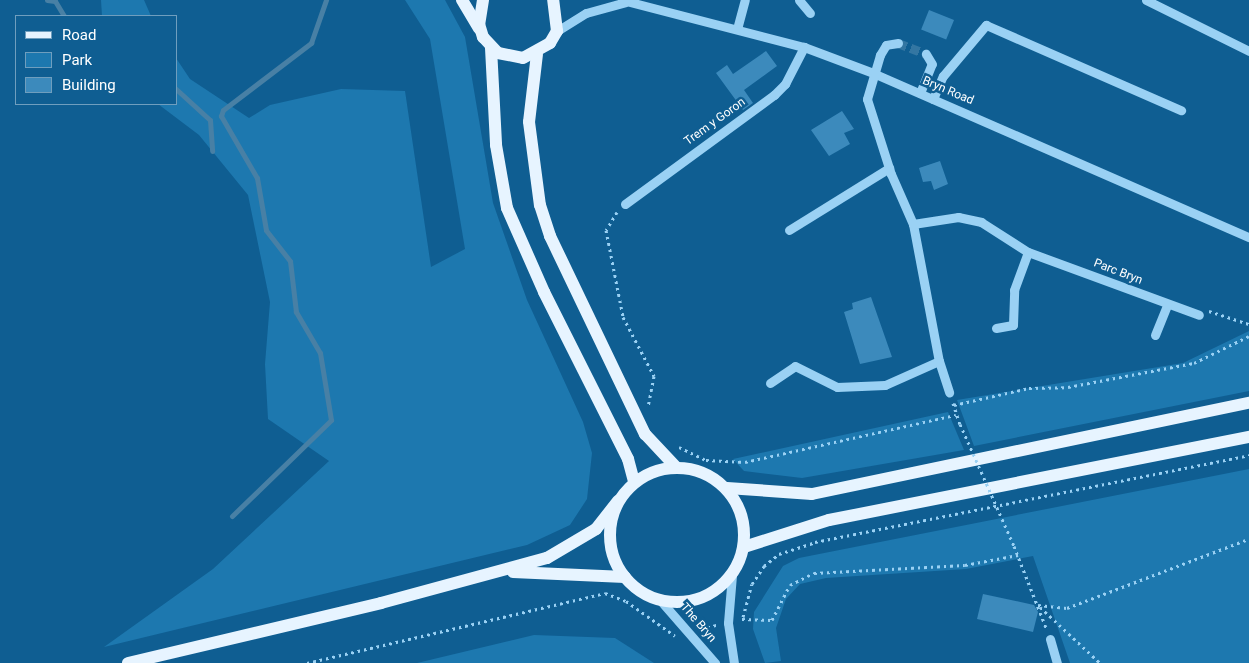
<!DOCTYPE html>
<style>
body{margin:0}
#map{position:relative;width:1249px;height:663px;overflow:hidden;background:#0f5e92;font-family:Roboto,sans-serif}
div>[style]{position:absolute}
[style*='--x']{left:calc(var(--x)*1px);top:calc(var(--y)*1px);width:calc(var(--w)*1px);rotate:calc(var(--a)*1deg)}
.green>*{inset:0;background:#1d78af}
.stream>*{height:5px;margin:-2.5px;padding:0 2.5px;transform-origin:2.5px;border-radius:2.5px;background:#4880a5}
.building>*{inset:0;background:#3c8abc;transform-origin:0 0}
.minor-tunnel>*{height:9px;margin-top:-4.5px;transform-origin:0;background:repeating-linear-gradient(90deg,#3376a2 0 9px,transparent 0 13.5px)}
.path>*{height:3px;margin-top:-1.5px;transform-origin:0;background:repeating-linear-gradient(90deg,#9ad1f4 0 2.5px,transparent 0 6.5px)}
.minor>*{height:9px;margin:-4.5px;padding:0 4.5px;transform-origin:4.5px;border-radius:4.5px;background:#9ad1f4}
.major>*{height:12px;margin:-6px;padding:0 6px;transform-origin:6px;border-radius:6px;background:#e7f4ff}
.major>.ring{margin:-6px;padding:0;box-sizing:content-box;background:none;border:12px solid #e7f4ff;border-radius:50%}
.path-bridge>*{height:3px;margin-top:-1.5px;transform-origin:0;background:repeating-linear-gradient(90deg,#9ad1f4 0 2.5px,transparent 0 6.5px)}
span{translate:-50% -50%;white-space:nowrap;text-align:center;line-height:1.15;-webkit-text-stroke:5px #0f5e92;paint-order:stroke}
.street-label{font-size:12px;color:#fff}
.legend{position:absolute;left:15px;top:15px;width:162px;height:90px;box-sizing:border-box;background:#0f5e92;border:1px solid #6f9ebe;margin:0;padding:6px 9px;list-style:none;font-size:15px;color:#fff}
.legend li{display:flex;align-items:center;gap:10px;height:25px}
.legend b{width:25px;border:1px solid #6f9ebe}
</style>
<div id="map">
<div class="green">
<i style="clip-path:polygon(101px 0,144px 0,151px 16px,102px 16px)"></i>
<i style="clip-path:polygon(405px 0,445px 0,465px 37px,493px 203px,527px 300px,583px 422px,592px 453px,587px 499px,570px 525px,527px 545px,104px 647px,213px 569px,329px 461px,268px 419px,265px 364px,270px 302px,248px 195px,199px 135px,158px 104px,176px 104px,176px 58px,190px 79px,249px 118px,270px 105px,341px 89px,405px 91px,431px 267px,465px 249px,430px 39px)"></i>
<i style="clip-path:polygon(1249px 331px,1249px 391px,974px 446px,957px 400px,1183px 363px)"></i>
<i style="clip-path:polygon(948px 412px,964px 450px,802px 478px,744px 471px,733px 459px)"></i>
<i style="clip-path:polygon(1249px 469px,1249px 663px,1070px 663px,1033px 556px,966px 569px,826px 578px,800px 584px,786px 599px,776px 628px,781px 661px,765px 663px,753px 629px,754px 612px,783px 566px,799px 558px)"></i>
<i style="clip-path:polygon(534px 635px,615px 638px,654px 663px,417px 663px)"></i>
</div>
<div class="stream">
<i style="--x:47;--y:0;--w:8;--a:7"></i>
<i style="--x:55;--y:1;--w:17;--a:59"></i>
<i style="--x:176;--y:89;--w:46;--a:42.4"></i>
<i style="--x:210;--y:120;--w:31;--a:86"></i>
<i style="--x:232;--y:516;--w:138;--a:-44.1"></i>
<i style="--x:331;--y:420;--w:68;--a:-99.3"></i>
<i style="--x:320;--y:353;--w:48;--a:-120.3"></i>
<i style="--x:296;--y:312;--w:51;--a:-96.7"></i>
<i style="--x:290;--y:261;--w:39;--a:-128"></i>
<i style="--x:266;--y:230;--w:53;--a:-99.8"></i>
<i style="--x:257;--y:178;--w:72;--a:-120.1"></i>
<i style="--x:221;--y:116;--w:6;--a:-72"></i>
<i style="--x:223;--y:110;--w:111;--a:-37.3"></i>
<i style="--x:311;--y:43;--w:46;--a:-70.8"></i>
</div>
<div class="building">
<i style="left:929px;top:10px;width:27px;height:21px;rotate:22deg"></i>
<i style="clip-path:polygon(766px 51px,777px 66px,744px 90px,753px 103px,743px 110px,716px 73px,727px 65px,733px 74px)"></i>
<i style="clip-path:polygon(842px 111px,854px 129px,844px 133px,850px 144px,829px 156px,811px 130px)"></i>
<i style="clip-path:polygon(940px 161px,948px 184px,934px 190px,931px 181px,923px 182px,919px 168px)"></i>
<i style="clip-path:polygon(871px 297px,892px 357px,860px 364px,844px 312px,853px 309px,852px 303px)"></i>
<i style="clip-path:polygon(983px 594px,1034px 605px,1038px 612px,1033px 632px,977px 619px)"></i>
</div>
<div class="minor-tunnel">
<i style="--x:898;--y:43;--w:30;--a:21"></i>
</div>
<div class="path">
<i style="--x:617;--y:212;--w:21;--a:121"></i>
<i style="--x:606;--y:230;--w:89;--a:78.9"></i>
<i style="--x:623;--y:317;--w:67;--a:62.3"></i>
<i style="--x:654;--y:376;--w:32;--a:101"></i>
<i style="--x:1209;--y:311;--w:42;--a:18"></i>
<i style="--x:953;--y:403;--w:22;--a:72"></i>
<i style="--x:954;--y:405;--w:77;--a:-12.8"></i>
<i style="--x:1029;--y:388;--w:39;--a:-1"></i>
<i style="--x:1068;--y:387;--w:128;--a:-10.8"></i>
<i style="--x:1194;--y:363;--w:61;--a:-26.1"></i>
<i style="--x:679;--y:447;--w:30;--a:26"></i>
<i style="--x:706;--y:460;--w:39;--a:3"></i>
<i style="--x:745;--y:462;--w:216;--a:-12.6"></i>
<i style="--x:1014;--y:546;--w:90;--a:68.6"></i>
<i style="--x:1038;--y:605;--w:29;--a:6"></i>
<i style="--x:1067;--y:608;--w:195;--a:-20.8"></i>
<i style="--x:1040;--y:607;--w:82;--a:43"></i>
<i style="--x:743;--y:617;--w:34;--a:-75"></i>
<i style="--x:752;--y:584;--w:22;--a:-56"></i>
<i style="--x:764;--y:566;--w:19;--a:-39"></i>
<i style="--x:779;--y:554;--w:38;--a:-18"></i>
<i style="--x:815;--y:542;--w:443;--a:-11.3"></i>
<i style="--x:742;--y:619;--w:30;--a:2"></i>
<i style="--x:772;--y:620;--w:39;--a:-63"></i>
<i style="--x:790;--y:585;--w:27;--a:-27"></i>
<i style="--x:814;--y:573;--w:151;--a:-3"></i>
<i style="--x:965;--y:565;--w:54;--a:-10.7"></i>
<i style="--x:701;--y:629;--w:16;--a:-15"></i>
<i style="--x:307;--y:663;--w:306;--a:-13.2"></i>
<i style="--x:605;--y:593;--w:22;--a:21"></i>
<i style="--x:626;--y:601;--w:60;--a:35.5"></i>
</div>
<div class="minor">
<i style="--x:622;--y:0;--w:188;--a:14.5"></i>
<i style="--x:804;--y:47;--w:74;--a:20.6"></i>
<i style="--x:873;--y:73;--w:410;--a:23.6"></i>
<i style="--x:799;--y:0;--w:17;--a:50"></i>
<i style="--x:1146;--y:0;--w:115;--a:26.3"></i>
<i style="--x:737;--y:29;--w:30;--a:-75"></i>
<i style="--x:557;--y:31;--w:34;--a:-32"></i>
<i style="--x:586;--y:13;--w:41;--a:-15.4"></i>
<i style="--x:898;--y:43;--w:12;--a:171"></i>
<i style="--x:886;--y:45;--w:12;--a:121"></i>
<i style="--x:880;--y:55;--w:46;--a:106.5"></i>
<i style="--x:867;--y:99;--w:79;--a:72.3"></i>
<i style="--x:891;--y:174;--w:55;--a:66.3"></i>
<i style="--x:913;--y:224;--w:139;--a:79.3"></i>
<i style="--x:939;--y:361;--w:33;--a:72"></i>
<i style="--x:920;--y:93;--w:31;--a:-68"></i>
<i style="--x:932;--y:64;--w:12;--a:-121"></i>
<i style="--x:933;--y:99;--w:25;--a:-67"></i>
<i style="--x:943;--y:76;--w:67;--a:-49.9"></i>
<i style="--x:986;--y:25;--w:213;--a:23.6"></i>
<i style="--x:625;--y:204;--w:185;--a:-36.2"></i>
<i style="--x:774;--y:95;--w:16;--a:-45"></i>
<i style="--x:785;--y:84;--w:42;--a:-62.8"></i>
<i style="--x:913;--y:224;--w:46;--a:-8.8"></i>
<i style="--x:958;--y:217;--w:24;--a:12"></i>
<i style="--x:981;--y:222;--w:56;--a:32.6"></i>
<i style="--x:1028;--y:252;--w:182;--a:20.2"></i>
<i style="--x:789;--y:230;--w:118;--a:-31.8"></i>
<i style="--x:996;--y:328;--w:17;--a:-10"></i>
<i style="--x:1013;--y:325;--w:35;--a:-88"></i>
<i style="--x:1014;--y:290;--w:40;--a:-69.8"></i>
<i style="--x:1155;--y:335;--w:32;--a:-68"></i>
<i style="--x:770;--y:383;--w:30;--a:-34"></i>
<i style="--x:795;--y:366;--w:47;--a:26.6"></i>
<i style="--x:837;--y:387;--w:48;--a:-2.4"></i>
<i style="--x:885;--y:385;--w:59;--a:-24"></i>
<i style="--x:732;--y:575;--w:48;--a:94.8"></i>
<i style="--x:728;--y:623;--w:40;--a:81.5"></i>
<i style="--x:660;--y:600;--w:84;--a:48.9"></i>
<i style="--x:1050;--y:639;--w:25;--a:74"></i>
</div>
<div class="major">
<i style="--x:462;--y:0;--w:33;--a:59"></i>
<i style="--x:483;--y:0;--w:24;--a:99"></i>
<i style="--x:479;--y:24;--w:14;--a:73"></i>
<i style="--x:483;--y:37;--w:22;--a:47"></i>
<i style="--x:498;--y:53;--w:25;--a:11"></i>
<i style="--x:523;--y:58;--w:31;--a:-29"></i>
<i style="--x:550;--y:43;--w:14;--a:-60"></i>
<i style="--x:557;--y:31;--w:31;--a:-97"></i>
<i style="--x:491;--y:48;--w:97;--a:87"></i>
<i style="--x:496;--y:145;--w:64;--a:80.1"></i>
<i style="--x:507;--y:208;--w:92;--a:66.2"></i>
<i style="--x:544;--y:292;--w:187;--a:63.3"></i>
<i style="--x:628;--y:459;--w:24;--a:75"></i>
<i style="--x:537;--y:54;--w:68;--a:96.7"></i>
<i style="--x:529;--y:122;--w:84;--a:82.5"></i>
<i style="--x:540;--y:205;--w:33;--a:72"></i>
<i style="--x:550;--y:236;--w:220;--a:64.4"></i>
<i style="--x:645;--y:434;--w:45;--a:46.8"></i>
<i class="ring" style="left:610px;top:468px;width:122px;height:122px"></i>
<i style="--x:727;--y:488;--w:85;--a:4"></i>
<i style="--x:812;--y:494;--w:446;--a:-11.8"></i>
<i style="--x:744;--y:547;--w:89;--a:-17.6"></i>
<i style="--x:829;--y:520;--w:428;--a:-11.2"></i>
<i style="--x:513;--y:572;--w:112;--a:2.6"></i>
<i style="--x:128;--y:663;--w:260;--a:-13.3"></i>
<i style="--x:381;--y:603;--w:172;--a:-15.2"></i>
<i style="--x:547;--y:558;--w:57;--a:-30.6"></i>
<i style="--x:596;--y:529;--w:36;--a:-52"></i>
</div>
<div class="path-bridge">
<i style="--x:960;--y:424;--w:133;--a:66.1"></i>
</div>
<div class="street-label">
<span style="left:948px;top:91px;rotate:23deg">Bryn Road</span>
<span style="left:715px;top:122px;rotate:-36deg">Trem y Goron</span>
<span style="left:1118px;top:272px;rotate:21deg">Parc Bryn</span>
<span style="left:698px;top:623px;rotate:49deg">The Bryn</span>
</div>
<ul class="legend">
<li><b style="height:6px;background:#e7f4ff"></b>Road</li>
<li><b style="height:14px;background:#1d78af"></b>Park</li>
<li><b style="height:14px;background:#3c8abc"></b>Building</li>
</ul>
</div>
